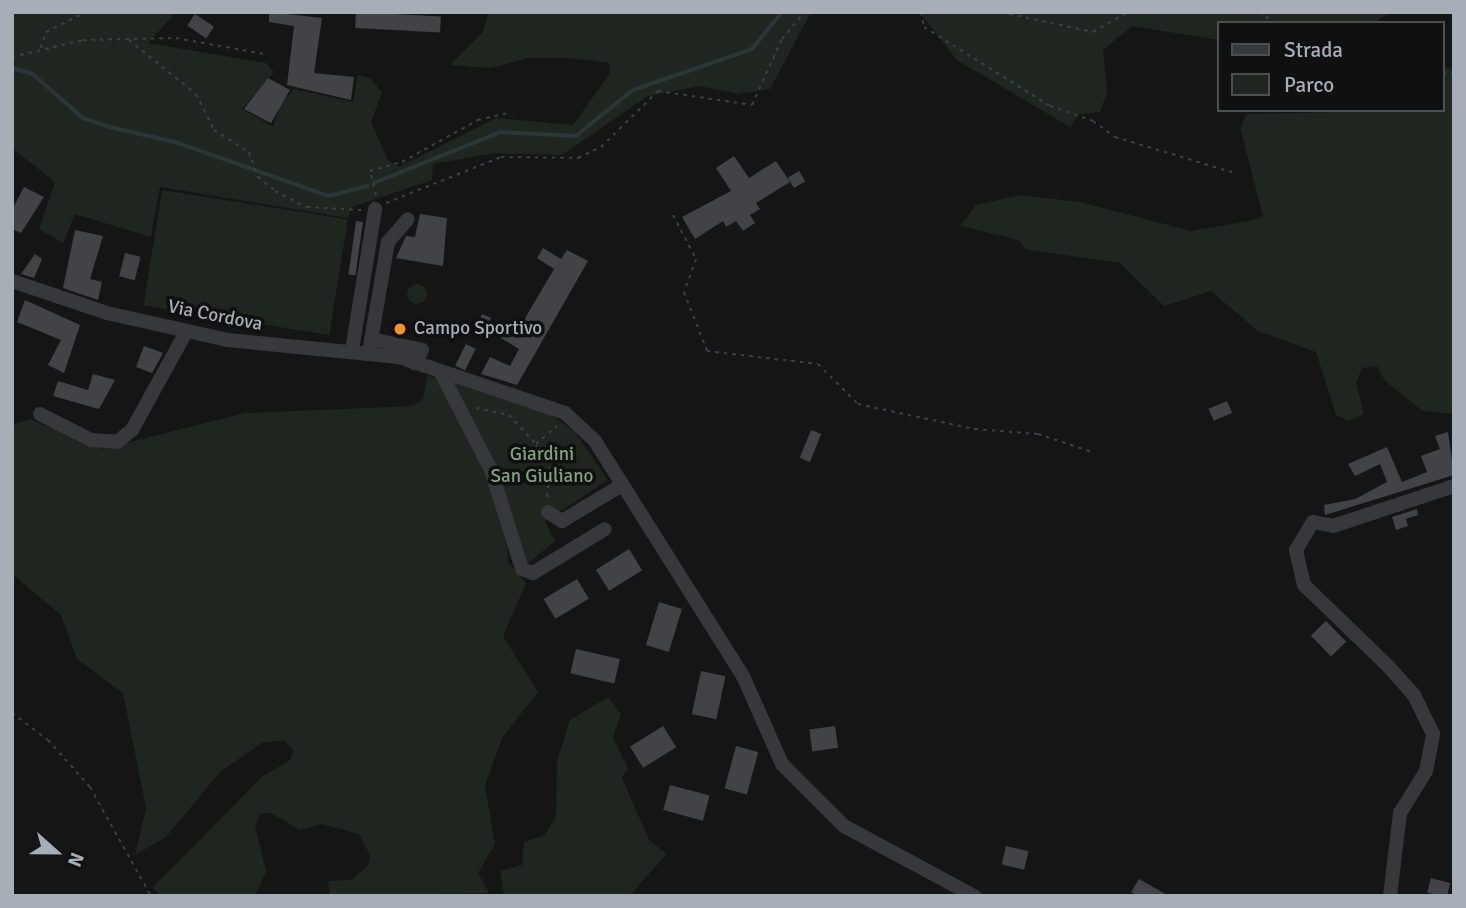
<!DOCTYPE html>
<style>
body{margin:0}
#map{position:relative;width:1466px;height:908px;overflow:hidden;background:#151516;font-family:Signika,sans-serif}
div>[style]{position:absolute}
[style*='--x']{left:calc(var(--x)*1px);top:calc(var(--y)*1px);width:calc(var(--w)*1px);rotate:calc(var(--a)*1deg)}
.green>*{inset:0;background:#1f261f;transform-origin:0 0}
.round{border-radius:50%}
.stream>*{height:3.5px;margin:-1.75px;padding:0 1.75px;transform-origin:1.75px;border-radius:1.75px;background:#2b363b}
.building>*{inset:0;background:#414347;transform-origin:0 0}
.path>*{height:2px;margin-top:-1px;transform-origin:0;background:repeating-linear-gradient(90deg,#3c3f43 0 3.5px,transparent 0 8.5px)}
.minor>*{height:14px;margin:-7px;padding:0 7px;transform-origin:7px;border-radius:7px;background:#36383c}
.dots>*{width:19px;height:19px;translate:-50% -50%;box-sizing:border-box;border:4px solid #101011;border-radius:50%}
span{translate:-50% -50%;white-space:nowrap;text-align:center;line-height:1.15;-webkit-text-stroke:7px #101011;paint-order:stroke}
.street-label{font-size:19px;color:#a6aeb7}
.poi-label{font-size:19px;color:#a6aeb7}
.left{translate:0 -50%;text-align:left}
.park-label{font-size:19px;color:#81a27d}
.frame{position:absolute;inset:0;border:14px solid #a6aeb7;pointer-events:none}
.legend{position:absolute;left:1217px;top:21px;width:228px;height:91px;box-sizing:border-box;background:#101011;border:2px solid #4c4f53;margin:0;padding:9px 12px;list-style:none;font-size:21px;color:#a6aeb7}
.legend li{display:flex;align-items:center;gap:14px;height:35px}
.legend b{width:35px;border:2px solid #4c4f53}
.north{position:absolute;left:21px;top:817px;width:70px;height:70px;-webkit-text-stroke:5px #101011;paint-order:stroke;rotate:111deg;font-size:19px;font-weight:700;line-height:28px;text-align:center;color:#a6aeb7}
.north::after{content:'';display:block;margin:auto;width:24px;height:32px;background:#a6aeb7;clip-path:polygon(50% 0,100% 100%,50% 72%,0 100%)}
</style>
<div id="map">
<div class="green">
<i style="clip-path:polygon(12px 12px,176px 12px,148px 43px,266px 63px,274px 72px,242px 109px,273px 127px,280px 105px,294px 89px,353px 102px,358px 75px,370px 78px,382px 92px,371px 122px,388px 160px,399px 167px,496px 118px,573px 125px,610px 73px,609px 63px,568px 58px,528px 58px,491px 68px,450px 65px,483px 32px,489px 12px,811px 12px,770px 89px,738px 94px,700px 86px,648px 96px,562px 155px,495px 153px,433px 164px,432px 180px,352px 207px,348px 218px,160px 187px,151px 237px,75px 214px,63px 243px,39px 229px,55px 182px,12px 148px)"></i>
<i style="clip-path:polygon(919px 12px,1390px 12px,1374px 23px,1219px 23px,1219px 40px,1132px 26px,1103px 50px,1107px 92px,1100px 112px,1080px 114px,1070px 127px,957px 60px)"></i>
<i style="clip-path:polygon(1443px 67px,1454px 69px,1454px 414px,1423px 411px,1385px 381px,1377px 366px,1362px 368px,1356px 383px,1364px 414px,1349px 421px,1336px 415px,1316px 352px,1258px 331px,1211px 291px,1164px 306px,1120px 263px,1025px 249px,1019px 240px,960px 226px,976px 205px,1020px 195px,1080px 202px,1191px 231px,1254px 220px,1263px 216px,1240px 128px,1247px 114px,1443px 110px)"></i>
<i style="left:162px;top:190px;width:188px;height:117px;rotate:9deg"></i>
<i class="round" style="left:407px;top:284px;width:20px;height:20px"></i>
<i style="clip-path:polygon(427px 376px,440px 379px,500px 502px,509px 563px,526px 583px,503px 636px,538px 692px,502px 738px,485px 785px,495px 844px,478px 873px,489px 893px,330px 896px,328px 881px,351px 880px,368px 866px,370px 855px,359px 834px,322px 824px,300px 830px,271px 813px,260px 814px,255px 826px,266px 872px,256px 894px,160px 896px,153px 887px,263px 776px,290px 760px,293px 750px,285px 741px,263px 742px,220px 772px,166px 837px,135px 855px,146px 808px,123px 693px,77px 659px,61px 615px,12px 574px,12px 425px,30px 419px,102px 449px,245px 413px,413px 406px,423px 399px)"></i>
<i style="clip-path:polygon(448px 381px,551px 415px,575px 432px,608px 480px,545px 521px,555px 541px,523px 567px)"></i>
<i style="clip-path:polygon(608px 697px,621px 714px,613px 737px,628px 769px,622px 778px,649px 840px,667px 854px,629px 896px,504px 896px,500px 871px,522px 865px,524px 842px,545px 835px,556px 816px,557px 761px,570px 720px)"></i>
</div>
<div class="stream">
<i style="--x:12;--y:68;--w:22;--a:16"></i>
<i style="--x:33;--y:74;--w:67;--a:41.3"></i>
<i style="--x:83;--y:118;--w:28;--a:18"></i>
<i style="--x:110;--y:127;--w:67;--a:13"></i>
<i style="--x:175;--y:142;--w:163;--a:19.3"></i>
<i style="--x:329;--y:196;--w:40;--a:-14.4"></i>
<i style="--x:374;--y:183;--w:137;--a:-21.9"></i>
<i style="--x:501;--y:132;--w:75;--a:3.1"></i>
<i style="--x:576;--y:136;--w:73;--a:-38.9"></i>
<i style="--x:633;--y:90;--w:126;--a:-19"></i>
<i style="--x:752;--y:49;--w:48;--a:-51"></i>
</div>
<div class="building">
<i style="clip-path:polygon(269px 12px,322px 18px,314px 73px,354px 77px,351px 100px,287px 85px,294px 26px,269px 22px)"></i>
<i style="left:356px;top:12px;width:85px;height:16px;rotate:3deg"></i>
<i style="left:195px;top:14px;width:23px;height:14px;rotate:34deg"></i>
<i style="clip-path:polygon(268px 78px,290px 90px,271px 123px,244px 109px)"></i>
<i style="clip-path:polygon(734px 156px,749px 178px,776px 161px,790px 182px,756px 203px,760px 209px,750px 215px,755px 223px,743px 231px,736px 221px,726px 227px,723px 221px,695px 239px,682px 217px,731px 191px,716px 168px)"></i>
<i style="left:799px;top:171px;width:12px;height:13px;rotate:59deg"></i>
<i style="clip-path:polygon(24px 187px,44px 197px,21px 233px,12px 229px,12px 210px)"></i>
<i style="clip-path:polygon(420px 214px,447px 218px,443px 266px,396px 258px,406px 236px,415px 237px)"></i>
<i style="left:356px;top:221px;width:7px;height:54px;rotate:8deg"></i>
<i style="clip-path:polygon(75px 230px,103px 236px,90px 279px,102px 282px,98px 300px,63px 288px)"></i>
<i style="clip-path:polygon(543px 248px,561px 259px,567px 250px,588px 261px,517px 385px,481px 374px,490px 357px,510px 366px,519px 349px,501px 338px,507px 327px,517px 332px,554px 269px,537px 258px)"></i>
<i style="left:125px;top:253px;width:16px;height:24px;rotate:14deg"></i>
<i style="clip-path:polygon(35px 254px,42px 259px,34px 278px,21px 274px)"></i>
<i style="clip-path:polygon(25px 300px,80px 325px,64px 373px,48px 365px,61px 340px,17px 322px)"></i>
<i style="clip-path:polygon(482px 314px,491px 318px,486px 327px,478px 324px)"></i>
<i style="left:466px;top:344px;width:11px;height:24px;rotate:27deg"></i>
<i style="clip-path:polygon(144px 346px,163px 353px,152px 373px,136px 367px)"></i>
<i style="clip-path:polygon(93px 374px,115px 380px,99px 409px,53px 396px,58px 381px,88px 390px)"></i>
<i style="left:1227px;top:401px;width:13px;height:20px;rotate:67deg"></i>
<i style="left:811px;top:430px;width:11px;height:30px;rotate:22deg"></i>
<i style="clip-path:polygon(1448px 432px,1454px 475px,1325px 515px,1324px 505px,1355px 499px,1387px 482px,1380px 464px,1355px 476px,1348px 464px,1387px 447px,1402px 482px,1427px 472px,1421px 456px,1440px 449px,1435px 436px)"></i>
<i style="clip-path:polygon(1417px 509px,1418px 515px,1406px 519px,1408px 526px,1396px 530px,1392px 517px)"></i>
<i style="left:629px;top:549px;width:25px;height:39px;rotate:58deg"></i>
<i style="left:577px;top:579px;width:23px;height:39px;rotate:59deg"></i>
<i style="left:659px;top:602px;width:24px;height:45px;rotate:17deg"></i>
<i style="left:1326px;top:621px;width:29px;height:21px;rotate:46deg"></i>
<i style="left:576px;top:649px;width:45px;height:25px;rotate:13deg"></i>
<i style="left:701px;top:671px;width:25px;height:44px;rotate:12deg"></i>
<i style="left:663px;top:726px;width:25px;height:39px;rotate:58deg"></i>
<i style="left:835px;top:726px;width:22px;height:26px;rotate:82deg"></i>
<i style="left:736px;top:746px;width:23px;height:44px;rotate:15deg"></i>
<i style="left:670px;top:785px;width:41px;height:26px;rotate:15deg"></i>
<i style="left:1006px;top:846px;width:23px;height:19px;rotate:13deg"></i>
<i style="left:1431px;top:878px;width:20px;height:15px;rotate:15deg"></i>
<i style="clip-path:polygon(1139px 879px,1169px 896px,1138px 896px,1131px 892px)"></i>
</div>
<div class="path">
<i style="--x:921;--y:12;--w:15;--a:79"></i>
<i style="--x:924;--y:27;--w:149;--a:32.1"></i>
<i style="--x:1050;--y:106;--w:46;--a:19.2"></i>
<i style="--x:1093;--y:121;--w:27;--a:36"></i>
<i style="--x:1115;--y:137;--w:125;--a:16.7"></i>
<i style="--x:1001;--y:12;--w:94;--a:12.3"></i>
<i style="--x:1093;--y:32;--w:40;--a:-29.7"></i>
<i style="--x:1259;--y:12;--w:20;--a:33"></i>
<i style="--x:129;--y:40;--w:86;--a:38.9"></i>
<i style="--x:196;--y:94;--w:40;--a:63.4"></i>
<i style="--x:214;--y:130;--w:41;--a:32.2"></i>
<i style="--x:249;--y:152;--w:27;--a:70"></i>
<i style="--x:258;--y:177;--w:22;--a:39"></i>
<i style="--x:275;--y:191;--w:36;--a:27"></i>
<i style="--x:307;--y:207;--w:54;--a:3.2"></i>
<i style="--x:41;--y:48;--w:17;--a:-73"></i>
<i style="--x:46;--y:32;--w:45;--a:-26.6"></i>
<i style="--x:12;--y:57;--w:73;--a:-13.5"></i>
<i style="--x:83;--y:40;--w:93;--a:-1.2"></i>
<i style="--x:176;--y:38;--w:90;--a:10.2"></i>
<i style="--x:1443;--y:72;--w:11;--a:15"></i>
<i style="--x:376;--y:195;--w:25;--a:-104"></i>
<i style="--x:370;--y:171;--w:33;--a:-16"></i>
<i style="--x:402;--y:162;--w:87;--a:-28.9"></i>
<i style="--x:478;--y:120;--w:32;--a:-13"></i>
<i style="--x:386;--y:203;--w:124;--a:-21.8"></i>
<i style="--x:501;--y:157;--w:77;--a:0.7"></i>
<i style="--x:578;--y:158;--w:25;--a:-26"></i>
<i style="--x:601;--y:147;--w:80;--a:-44.5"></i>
<i style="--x:658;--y:91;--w:95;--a:8.5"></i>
<i style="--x:752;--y:105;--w:72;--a:-65.6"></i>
<i style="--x:782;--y:39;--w:35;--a:-50"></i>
<i style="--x:673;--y:215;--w:50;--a:62.4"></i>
<i style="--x:696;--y:259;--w:35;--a:110"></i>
<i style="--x:684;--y:292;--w:63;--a:68.7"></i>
<i style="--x:707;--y:351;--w:112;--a:6.7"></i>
<i style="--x:818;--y:364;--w:57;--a:45"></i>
<i style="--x:858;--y:404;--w:120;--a:12.1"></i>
<i style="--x:975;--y:429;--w:63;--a:4.5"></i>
<i style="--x:1038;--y:434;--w:57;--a:18.4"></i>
<i style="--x:476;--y:408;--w:34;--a:12"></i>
<i style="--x:509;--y:415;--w:40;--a:47"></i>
<i style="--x:536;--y:444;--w:28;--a:-41"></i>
<i style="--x:536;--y:445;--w:27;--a:59"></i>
<i style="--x:550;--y:468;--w:30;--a:96"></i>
<i style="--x:12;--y:713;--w:45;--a:36.9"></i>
<i style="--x:48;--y:740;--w:63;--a:48.2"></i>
<i style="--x:90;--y:787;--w:125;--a:60.8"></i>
</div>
<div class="minor">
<i style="--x:12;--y:281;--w:100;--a:18.6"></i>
<i style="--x:107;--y:313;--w:124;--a:12.6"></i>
<i style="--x:228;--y:340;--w:172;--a:5.7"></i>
<i style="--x:399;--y:357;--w:175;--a:18.6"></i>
<i style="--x:565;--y:413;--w:41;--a:43"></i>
<i style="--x:595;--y:441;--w:278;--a:57.8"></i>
<i style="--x:743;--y:676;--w:96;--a:66.1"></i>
<i style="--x:782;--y:764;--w:88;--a:45"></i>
<i style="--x:844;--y:826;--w:148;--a:28.3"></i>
<i style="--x:372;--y:339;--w:51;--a:12.4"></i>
<i style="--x:422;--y:350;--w:15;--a:118"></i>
<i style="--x:352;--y:350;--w:143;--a:-80.7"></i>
<i style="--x:369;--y:352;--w:112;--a:-80.2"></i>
<i style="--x:388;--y:242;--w:30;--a:-49"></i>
<i style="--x:441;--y:373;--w:109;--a:62.7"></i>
<i style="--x:491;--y:470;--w:104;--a:72.6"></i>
<i style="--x:522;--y:569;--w:12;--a:20"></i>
<i style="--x:533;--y:573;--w:84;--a:-31.4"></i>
<i style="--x:40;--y:414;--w:57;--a:27"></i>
<i style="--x:91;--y:440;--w:26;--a:4"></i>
<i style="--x:117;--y:442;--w:19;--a:-39"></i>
<i style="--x:132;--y:430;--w:112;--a:-61.1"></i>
<i style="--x:548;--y:512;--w:17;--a:33"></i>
<i style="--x:562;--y:521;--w:70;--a:-31"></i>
<i style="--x:1390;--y:896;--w:84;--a:-83.1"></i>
<i style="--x:1400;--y:813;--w:49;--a:-58.2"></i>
<i style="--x:1426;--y:771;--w:38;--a:-79"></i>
<i style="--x:1433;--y:734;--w:43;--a:-116"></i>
<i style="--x:1414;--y:695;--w:39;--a:-132"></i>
<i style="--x:1388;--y:666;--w:117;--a:-136"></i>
<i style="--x:1304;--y:585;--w:36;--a:-103"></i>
<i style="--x:1296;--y:550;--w:33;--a:-59"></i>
<i style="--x:1313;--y:522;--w:20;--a:11"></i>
<i style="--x:1333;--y:526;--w:127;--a:-18.3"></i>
</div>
<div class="dots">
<i style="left:400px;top:329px;background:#f5902e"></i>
</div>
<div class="street-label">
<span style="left:215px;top:316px;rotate:11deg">Via Cordova</span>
</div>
<div class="poi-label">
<span class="left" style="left:414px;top:329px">Campo Sportivo</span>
</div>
<div class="park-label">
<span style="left:542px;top:466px">Giardini<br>San Giuliano</span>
</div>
<div class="frame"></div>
<ul class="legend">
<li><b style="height:9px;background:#36383c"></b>Strada</li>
<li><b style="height:19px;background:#1f261f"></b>Parco</li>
</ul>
<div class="north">N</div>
</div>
